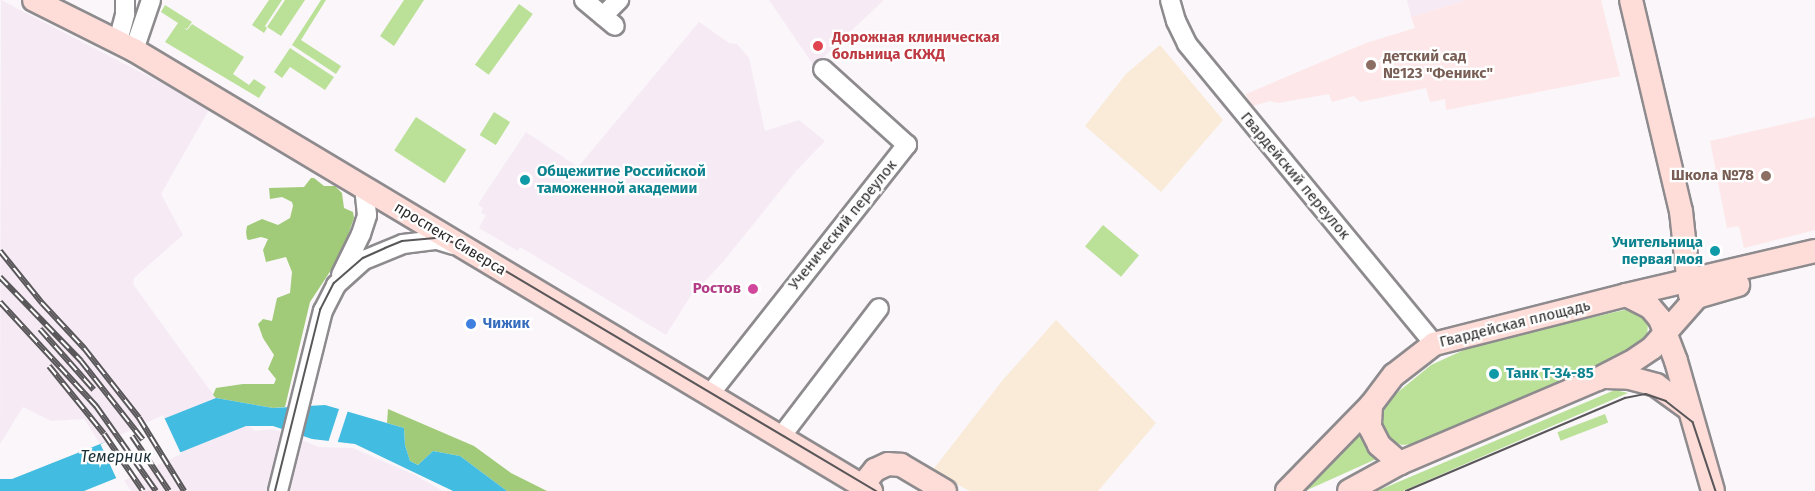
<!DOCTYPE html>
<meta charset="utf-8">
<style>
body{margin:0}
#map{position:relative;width:1815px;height:491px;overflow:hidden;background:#faf6f9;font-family:"Fira Sans",sans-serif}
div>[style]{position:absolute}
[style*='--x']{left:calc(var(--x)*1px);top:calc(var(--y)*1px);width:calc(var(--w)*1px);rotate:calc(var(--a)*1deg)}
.built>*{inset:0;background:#f6ebf5}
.industrial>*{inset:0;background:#faebd8}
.education>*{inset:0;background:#fde7e9}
.green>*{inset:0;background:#bbe199;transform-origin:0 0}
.forest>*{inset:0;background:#a1cb79}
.water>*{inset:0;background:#43bce1}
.pier>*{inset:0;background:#faf6f9;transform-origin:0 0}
.roads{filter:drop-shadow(2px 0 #8e8b8e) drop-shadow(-2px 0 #8e8b8e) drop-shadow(0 2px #8e8b8e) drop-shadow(0 -2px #8e8b8e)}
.minor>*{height:18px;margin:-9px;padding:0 9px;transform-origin:9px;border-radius:9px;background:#fff}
.major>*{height:22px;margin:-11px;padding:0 11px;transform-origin:11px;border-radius:11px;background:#fedcd7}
.tram>*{height:1.5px;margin:-0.75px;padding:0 0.75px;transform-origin:0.75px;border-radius:0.75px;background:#595759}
.rail>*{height:6px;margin-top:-3px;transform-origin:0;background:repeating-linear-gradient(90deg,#fff 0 11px,#595759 0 22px);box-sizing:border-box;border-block:2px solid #595759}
.dots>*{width:16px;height:16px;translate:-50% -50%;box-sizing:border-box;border:3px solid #fff;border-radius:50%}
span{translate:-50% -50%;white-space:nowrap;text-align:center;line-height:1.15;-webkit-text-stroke:4.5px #fff;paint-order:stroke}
.health-label{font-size:15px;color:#be3a42;font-weight:700}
.left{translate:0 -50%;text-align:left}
.education-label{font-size:15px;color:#785e54;font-weight:700}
.right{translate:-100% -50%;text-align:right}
.culture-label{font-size:15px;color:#0d838f;font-weight:700}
.street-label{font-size:15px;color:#2c2b2c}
.hotel-label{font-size:15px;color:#b23c85;font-weight:700}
.shop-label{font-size:15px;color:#366cbe;font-weight:700}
.water-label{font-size:16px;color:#1a2f36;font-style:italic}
</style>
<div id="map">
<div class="built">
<i style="clip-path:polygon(1px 0,210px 108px,161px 194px,183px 235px,134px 278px,133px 284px,209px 389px,255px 431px,273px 429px,319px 447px,353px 448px,415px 475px,443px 491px,131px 491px,84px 419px,51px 421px,23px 407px,0 444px)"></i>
<i style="clip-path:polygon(769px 0,884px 0,814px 66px)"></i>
<i style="clip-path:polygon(1407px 0,1467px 0,1411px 17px)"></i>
<i style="clip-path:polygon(699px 22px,729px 43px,737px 44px,749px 58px,765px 131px,799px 120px,825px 141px,796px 171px,723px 262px,690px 297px,666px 335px,520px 247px,518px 251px,479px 228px,486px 215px,481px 213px,483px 208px,478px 204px,526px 132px,578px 167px)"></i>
</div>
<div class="industrial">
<i style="clip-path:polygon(1160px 45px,1223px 120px,1161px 192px,1085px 126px,1126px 74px)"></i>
<i style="clip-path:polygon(1056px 320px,1156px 423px,1098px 491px,970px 491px,932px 471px,1002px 381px)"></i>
</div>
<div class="education">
<i style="clip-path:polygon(1467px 0,1601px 0,1620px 76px,1446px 110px,1445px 99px,1430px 102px,1426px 88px,1360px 102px,1354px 96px,1332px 102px,1329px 94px,1278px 103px,1270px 101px,1250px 107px,1246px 94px,1366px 43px,1415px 28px,1411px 17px)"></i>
<i style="clip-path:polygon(1815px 117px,1815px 230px,1744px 248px,1739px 226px,1727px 228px,1710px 141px)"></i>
</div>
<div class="green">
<i style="clip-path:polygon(269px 0,282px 0,265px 26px,267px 28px,264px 33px,252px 25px)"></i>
<i style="clip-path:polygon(285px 0,305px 0,281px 36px,267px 27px)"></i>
<i style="clip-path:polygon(321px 0,326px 0,301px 40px,341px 66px,336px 74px,292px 45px)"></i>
<i style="clip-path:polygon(404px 0,424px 0,394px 46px,380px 36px)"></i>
<i style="left:519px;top:4px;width:17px;height:75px;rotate:36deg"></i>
<i style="clip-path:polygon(165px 5px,192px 22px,187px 29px,184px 28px,187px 30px,192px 24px,244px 57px,233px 74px,249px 85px,254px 79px,266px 87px,259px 98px,165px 42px,178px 23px,161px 12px)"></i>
<i style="clip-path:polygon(290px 48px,334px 77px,325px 90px,290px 67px,282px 78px,274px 72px)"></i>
<i style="left:494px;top:112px;width:19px;height:27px;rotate:32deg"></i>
<i style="left:416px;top:117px;width:60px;height:40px;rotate:33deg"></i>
<i style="left:1103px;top:225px;width:47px;height:28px;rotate:40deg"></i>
<i style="clip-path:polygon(1624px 310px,1640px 313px,1648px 322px,1647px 339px,1640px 346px,1502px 409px,1414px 444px,1402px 445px,1392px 441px,1385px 432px,1381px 421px,1384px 407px,1392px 397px,1431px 365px,1477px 344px)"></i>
<i style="clip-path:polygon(1615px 390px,1628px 393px,1403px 491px,1377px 491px)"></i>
<i style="left:1605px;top:414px;width:9px;height:51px;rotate:69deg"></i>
<i style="clip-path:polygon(1363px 424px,1383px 456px,1305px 491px)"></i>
</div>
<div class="forest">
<i style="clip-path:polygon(311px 178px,314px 178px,324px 186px,335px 186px,342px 193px,344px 208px,353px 212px,354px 218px,341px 255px,310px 302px,285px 407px,273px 408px,216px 398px,213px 395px,216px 388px,243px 384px,274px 384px,276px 379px,268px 369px,274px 355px,263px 338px,258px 324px,263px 319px,272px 321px,277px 298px,290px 293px,292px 272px,286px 257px,266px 262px,263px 250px,268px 239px,261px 237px,249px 240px,247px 239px,246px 232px,247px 226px,262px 219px,278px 225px,290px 218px,293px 206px,292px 202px,282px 197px,270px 199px,269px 188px,304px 187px)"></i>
<i style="clip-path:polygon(388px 409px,474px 446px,511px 473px,547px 491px,507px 491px,460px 456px,433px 451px,418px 465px,410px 461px,405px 445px,404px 428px,387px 423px)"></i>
</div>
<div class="water">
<i style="clip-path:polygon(216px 398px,273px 408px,325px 405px,404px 428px,405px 445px,410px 461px,418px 465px,433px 451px,460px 456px,507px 491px,453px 491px,355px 444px,312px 439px,273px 426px,246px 426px,84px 491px,0 491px,0 479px,12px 479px)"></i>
</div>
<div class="pier">
<i style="left:340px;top:406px;width:9px;height:39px;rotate:18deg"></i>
<i style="left:163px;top:415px;width:43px;height:69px;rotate:65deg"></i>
</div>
<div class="roads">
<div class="minor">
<i style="--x:584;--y:0;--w:40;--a:40"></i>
<i style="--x:1170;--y:0;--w:22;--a:74"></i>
<i style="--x:1176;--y:21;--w:25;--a:64"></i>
<i style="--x:1187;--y:44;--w:389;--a:50.5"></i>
<i style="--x:603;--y:16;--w:23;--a:-45"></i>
<i style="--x:118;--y:41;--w:28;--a:-75"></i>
<i style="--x:125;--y:14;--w:14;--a:-90"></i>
<i style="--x:134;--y:50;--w:53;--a:-71.2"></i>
<i style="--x:341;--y:275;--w:46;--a:-64"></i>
<i style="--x:361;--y:234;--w:20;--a:-72"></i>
<i style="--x:367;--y:215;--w:28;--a:-96"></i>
<i style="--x:710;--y:394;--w:318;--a:-51.7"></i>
<i style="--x:907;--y:145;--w:113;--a:-137.9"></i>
<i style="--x:780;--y:438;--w:163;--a:-52.7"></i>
<i style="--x:278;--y:491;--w:186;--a:-76"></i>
<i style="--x:323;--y:311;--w:29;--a:-63"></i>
<i style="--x:336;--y:285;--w:38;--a:-42"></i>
<i style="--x:364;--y:260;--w:42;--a:-22.3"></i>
<i style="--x:403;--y:244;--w:34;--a:-7"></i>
<i style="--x:437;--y:240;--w:17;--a:17"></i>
</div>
<div class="major">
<i style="--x:34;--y:0;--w:112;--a:26.6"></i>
<i style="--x:134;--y:50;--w:859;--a:30.9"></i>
<i style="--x:1631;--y:0;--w:217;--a:76.7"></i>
<i style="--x:1681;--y:211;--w:84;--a:83.9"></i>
<i style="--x:1626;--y:295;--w:27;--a:27"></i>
<i style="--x:1650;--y:307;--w:16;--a:50"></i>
<i style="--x:1660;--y:319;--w:45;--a:69.1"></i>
<i style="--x:1676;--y:361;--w:135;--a:74.1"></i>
<i style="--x:1605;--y:377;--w:25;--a:2"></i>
<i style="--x:1630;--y:378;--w:27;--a:15"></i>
<i style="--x:1656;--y:385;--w:41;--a:36"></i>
<i style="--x:1371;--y:405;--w:22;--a:93"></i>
<i style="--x:1370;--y:427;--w:20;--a:63"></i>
<i style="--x:1379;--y:445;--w:28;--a:41"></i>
<i style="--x:862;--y:486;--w:21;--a:-51"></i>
<i style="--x:875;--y:470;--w:14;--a:-25"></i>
<i style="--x:888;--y:464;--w:13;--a:4"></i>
<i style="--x:901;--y:465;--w:51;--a:30.6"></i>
<i style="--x:1287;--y:491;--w:120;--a:-45.7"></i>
<i style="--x:1371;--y:405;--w:38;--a:-53"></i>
<i style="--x:1394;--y:375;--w:51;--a:-37.8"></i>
<i style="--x:1434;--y:344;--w:198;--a:-14.3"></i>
<i style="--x:1626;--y:295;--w:194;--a:-13.1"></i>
<i style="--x:1349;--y:491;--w:58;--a:-28.8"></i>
<i style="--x:1400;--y:463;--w:215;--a:-23"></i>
<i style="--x:1598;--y:379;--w:36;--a:-27"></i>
<i style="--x:1630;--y:363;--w:27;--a:-34"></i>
<i style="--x:1652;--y:348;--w:68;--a:-48.6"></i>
<i style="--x:1697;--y:297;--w:43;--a:-16.3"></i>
</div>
</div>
<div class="tram">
<i style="--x:275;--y:491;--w:187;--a:-76"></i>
<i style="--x:320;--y:310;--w:30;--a:-63"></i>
<i style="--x:334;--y:283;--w:38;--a:-41"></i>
<i style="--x:363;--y:258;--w:24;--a:-24"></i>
<i style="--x:385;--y:248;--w:18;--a:-22"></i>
<i style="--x:402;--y:241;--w:36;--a:-5"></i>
<i style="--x:438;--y:238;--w:25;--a:16"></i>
<i style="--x:462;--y:245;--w:482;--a:30.7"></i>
<i style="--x:1406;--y:491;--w:238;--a:-23"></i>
<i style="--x:1625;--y:398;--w:21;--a:-11"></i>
<i style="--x:1646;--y:394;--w:21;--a:19"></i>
<i style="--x:1666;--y:401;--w:34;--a:38"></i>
<i style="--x:1693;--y:422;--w:73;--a:71.6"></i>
</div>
<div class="rail">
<i style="--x:0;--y:251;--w:67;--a:51.1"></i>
<i style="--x:42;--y:303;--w:62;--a:47"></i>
<i style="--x:84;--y:348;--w:89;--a:51.8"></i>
<i style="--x:139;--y:418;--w:86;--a:58.3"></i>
<i style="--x:0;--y:277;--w:117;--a:46"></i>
<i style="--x:81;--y:361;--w:100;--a:51.9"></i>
<i style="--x:0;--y:302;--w:142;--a:47.3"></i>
<i style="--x:96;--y:406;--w:104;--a:54.8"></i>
<i style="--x:40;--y:329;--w:81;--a:48.5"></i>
<i style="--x:49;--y:366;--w:87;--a:51"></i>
<i style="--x:104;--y:434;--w:69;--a:55.6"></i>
<i style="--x:132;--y:436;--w:66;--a:56.1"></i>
</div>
<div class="dots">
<i style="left:818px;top:46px;background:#e0444e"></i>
<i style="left:1371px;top:65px;background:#8d6e63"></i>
<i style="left:1766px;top:176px;background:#8d6e63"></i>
<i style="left:525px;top:180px;background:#0f9aa8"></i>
<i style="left:1715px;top:251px;background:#0f9aa8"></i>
<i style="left:753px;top:289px;background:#d1479c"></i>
<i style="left:471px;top:324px;background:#3f7fe0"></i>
<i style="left:1494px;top:374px;background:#0f9aa8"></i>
</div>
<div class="health-label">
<span class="left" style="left:832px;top:46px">Дорожная клиническая<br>больница СКЖД</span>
</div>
<div class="education-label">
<span class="left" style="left:1383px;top:65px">детский сад<br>№123 "Феникс"</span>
<span class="right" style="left:1754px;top:176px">Школа №78</span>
</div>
<div class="culture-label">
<span class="left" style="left:537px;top:180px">Общежитие Российской<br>таможенной академии</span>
<span class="right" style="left:1703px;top:251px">Учительница<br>первая моя</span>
<span class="left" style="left:1506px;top:374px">Танк Т-34-85</span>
</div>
<div class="street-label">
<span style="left:1295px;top:176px;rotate:50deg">Гвардейский переулок</span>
<span style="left:843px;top:225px;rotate:-51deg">Ученический переулок</span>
<span style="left:450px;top:239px;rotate:31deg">проспект Сиверса</span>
<span style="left:1515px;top:324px;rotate:-14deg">Гвардейская площадь</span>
</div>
<div class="hotel-label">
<span class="right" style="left:741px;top:289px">Ростов</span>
</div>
<div class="shop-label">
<span class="left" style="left:483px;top:324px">Чижик</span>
</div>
<div class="water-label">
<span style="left:116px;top:457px">Темерник</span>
</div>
</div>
